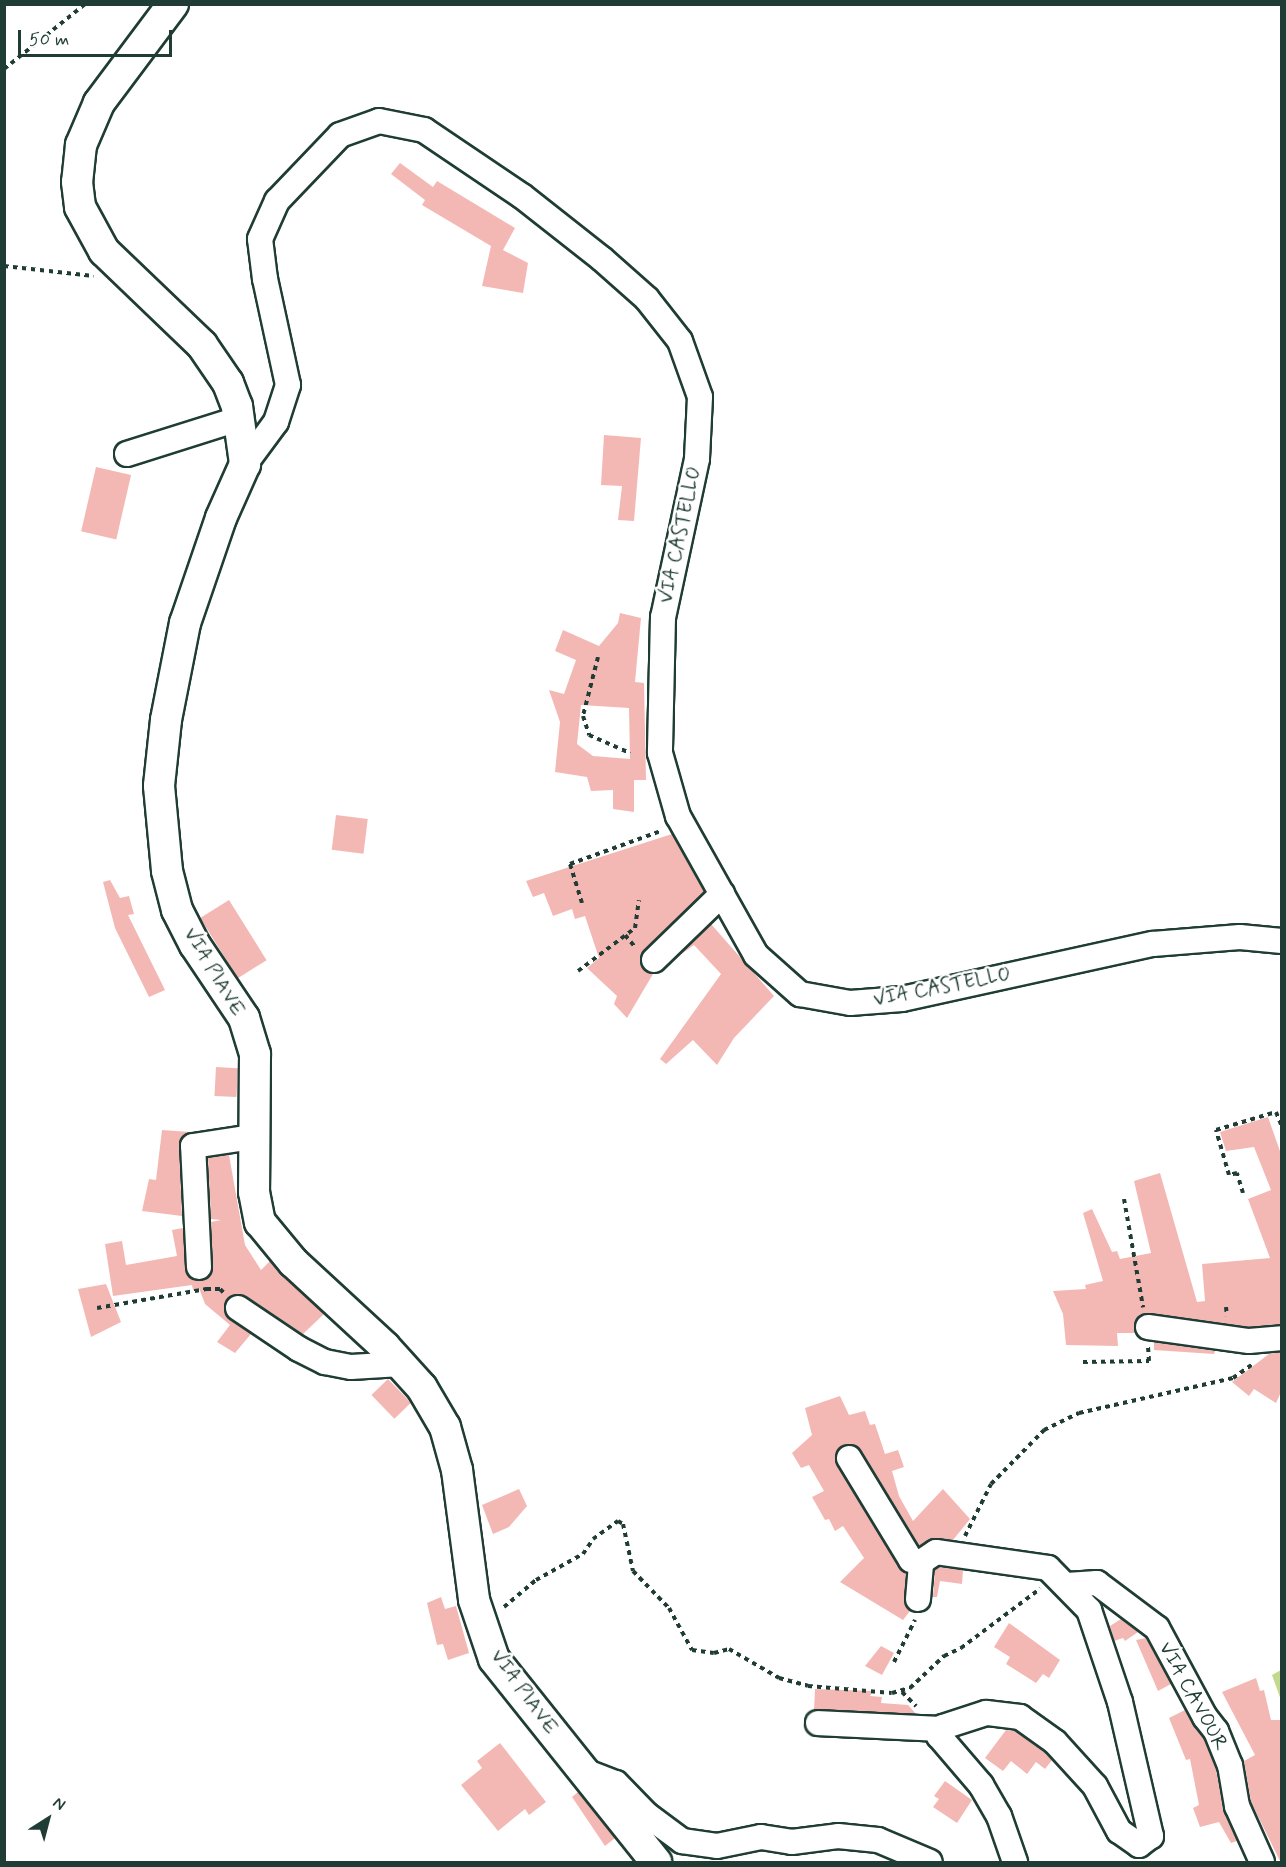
<!DOCTYPE html>
<style>
body{margin:0}
#map{position:relative;width:1286px;height:1867px;overflow:hidden;background:#fff;font-family:Mynerve,sans-serif}
div>[style]{position:absolute}
[style*='--x']{left:calc(var(--x)*1px);top:calc(var(--y)*1px);width:calc(var(--w)*1px);rotate:calc(var(--a)*1deg)}
.green>*{inset:0;background:#c2d88d}
.building>*{inset:0;background:#f4b8b4;transform-origin:0 0}
.path>*{height:4px;margin-top:-2px;transform-origin:0;background:repeating-linear-gradient(90deg,#1f3d34 0 4.5px,transparent 0 9px)}
.roads{filter:drop-shadow(2px 0 #1f3d34) drop-shadow(-2px 0 #1f3d34) drop-shadow(0 2px #1f3d34) drop-shadow(0 -2px #1f3d34)}
.minor>*{height:24px;margin:-12px;padding:0 12px;transform-origin:12px;border-radius:12px;background:#fff}
.tertiary>*{height:30px;margin:-15px;padding:0 15px;transform-origin:15px;border-radius:15px;background:#fff}
span{translate:-50% -50%;white-space:nowrap;text-align:center;line-height:1.15;-webkit-text-stroke:5px #fff;paint-order:stroke}
.street-label{font-size:20px;color:#1f3d34}
.frame{position:absolute;inset:0;border:6px solid #1f3d34;pointer-events:none}
.north{position:absolute;left:18px;top:1789px;width:60px;height:60px;-webkit-text-stroke:4px #fff;paint-order:stroke;rotate:36deg;font-size:16px;font-weight:700;line-height:24px;text-align:center;color:#1f3d34}
.north::after{content:'';display:block;margin:auto;width:21px;height:27px;background:#1f3d34;clip-path:polygon(50% 0,100% 100%,50% 72%,0 100%)}
.scale{position:absolute;left:18px;top:30px;width:154px;height:27px;box-sizing:border-box;border:3px solid #1f3d34;border-top:0;padding-left:8px;font-size:18px;line-height:21px;white-space:nowrap;color:#1f3d34;-webkit-text-stroke:4px #fff;paint-order:stroke}
</style>
<div id="map">
<div class="green">
<i style="clip-path:polygon(1281px 1670px,1281px 1700px,1272px 1675px)"></i>
</div>
<div class="building">
<i style="clip-path:polygon(400px 163px,433px 187px,437px 181px,515px 228px,503px 250px,528px 263px,523px 293px,482px 286px,491px 246px,422px 205px,425px 200px,391px 174px)"></i>
<i style="clip-path:polygon(604px 435px,641px 438px,634px 521px,618px 520px,622px 486px,601px 485px)"></i>
<i style="left:96px;top:467px;width:36px;height:66px;rotate:13deg"></i>
<i style="clip-path:polygon(evenodd,620px 613px,641px 618px,635px 682px,644px 683px,646px 780px,634px 780px,634px 812px,613px 809px,613px 790px,591px 791px,587px 777px,555px 772px,560px 722px,549px 690px,564px 694px,576px 660px,555px 651px,563px 630px,599px 646px,618px 623px,620px 613px,581px 705px,629px 708px,630px 759px,593px 756px,577px 744px,581px 705px)"></i>
<i style="left:336px;top:815px;width:32px;height:35px;rotate:7deg"></i>
<i style="clip-path:polygon(672px 834px,704px 892px,644px 950px,640px 964px,653px 974px,627px 1018px,614px 1004px,617px 996px,587px 968px,599px 958px,585px 916px,575px 919px,572px 909px,553px 916px,544px 893px,533px 897px,526px 881px)"></i>
<i style="clip-path:polygon(110px 880px,120px 898px,129px 896px,134px 914px,128px 915px,165px 990px,149px 997px,115px 928px,103px 882px)"></i>
<i style="left:229px;top:900px;width:71px;height:34px;rotate:58deg"></i>
<i style="clip-path:polygon(711px 924px,774px 996px,734px 1038px,717px 1065px,693px 1040px,666px 1064px,660px 1059px,721px 974px,694px 945px,676px 958px)"></i>
<i style="left:216px;top:1067px;width:22px;height:29px;rotate:3deg"></i>
<i style="clip-path:polygon(1268px 1117px,1281px 1154px,1281px 1324px,1249px 1327px,1149px 1313px,1136px 1319px,1135px 1333px,1117px 1333px,1118px 1346px,1066px 1345px,1063px 1314px,1053px 1291px,1086px 1289px,1085px 1285px,1103px 1281px,1083px 1213px,1092px 1209px,1112px 1252px,1117px 1251px,1120px 1259px,1151px 1253px,1134px 1181px,1160px 1173px,1197px 1302px,1205px 1301px,1202px 1264px,1270px 1258px,1248px 1199px,1271px 1190px,1254px 1147px,1226px 1151px,1220px 1132px)"></i>
<i style="clip-path:polygon(162px 1130px,190px 1132px,184px 1135px,179px 1146px,182px 1216px,142px 1211px,149px 1179px,156px 1180px)"></i>
<i style="clip-path:polygon(229px 1155px,245px 1245px,261px 1270px,270px 1261px,324px 1314px,303px 1334px,246px 1296px,232px 1295px,226px 1301px,225px 1314px,251px 1334px,235px 1353px,217px 1342px,230px 1325px,205px 1304px,199px 1288px,193px 1290px,192px 1285px,113px 1296px,105px 1244px,122px 1241px,126px 1265px,177px 1256px,172px 1230px,183px 1228px,187px 1274px,193px 1280px,207px 1279px,213px 1266px,211px 1222px,221px 1220px,211px 1219px,208px 1158px)"></i>
<i style="clip-path:polygon(106px 1284px,121px 1322px,91px 1337px,78px 1289px)"></i>
<i style="clip-path:polygon(1154px 1342px,1215px 1351px,1214px 1354px,1154px 1350px)"></i>
<i style="clip-path:polygon(1281px 1352px,1281px 1392px,1276px 1403px,1254px 1389px,1249px 1396px,1232px 1382px,1269px 1354px)"></i>
<i style="left:388px;top:1379px;width:33px;height:23px;rotate:46deg"></i>
<i style="clip-path:polygon(840px 1396px,849px 1415px,865px 1411px,870px 1425px,875px 1424px,885px 1454px,898px 1450px,904px 1467px,892px 1471px,899px 1496px,913px 1521px,943px 1489px,970px 1519px,953px 1540px,937px 1538px,919px 1546px,861px 1450px,849px 1444px,837px 1451px,837px 1465px,906px 1573px,904px 1598px,910px 1611px,903px 1620px,840px 1582px,864px 1558px,843px 1526px,835px 1531px,829px 1519px,825px 1520px,812px 1497px,824px 1491px,809px 1465px,801px 1468px,792px 1453px,812px 1435px,805px 1408px)"></i>
<i style="clip-path:polygon(519px 1489px,527px 1506px,509px 1527px,493px 1534px,482px 1505px)"></i>
<i style="clip-path:polygon(939px 1567px,963px 1570px,962px 1584px,940px 1581px,937px 1597px,933px 1597px,935px 1570px)"></i>
<i style="clip-path:polygon(441px 1597px,445px 1609px,456px 1606px,469px 1653px,448px 1660px,443px 1644px,437px 1645px,427px 1603px)"></i>
<i style="clip-path:polygon(1121px 1619px,1138px 1632px,1125px 1641px,1123px 1638px,1114px 1641px,1110px 1626px)"></i>
<i style="clip-path:polygon(1009px 1623px,1060px 1660px,1049px 1678px,1043px 1674px,1036px 1683px,1006px 1664px,1010px 1657px,994px 1647px)"></i>
<i style="clip-path:polygon(1146px 1638px,1171px 1684px,1158px 1691px,1136px 1640px)"></i>
<i style="clip-path:polygon(881px 1646px,894px 1653px,882px 1675px,865px 1666px)"></i>
<i style="clip-path:polygon(1256px 1678px,1260px 1691px,1264px 1690px,1271px 1720px,1281px 1720px,1281px 1863px,1251px 1802px,1244px 1761px,1255px 1755px,1222px 1692px)"></i>
<i style="clip-path:polygon(815px 1689px,873px 1691px,870px 1696px,882px 1697px,881px 1703px,908px 1705px,916px 1714px,814px 1710px)"></i>
<i style="clip-path:polygon(1185px 1710px,1204px 1738px,1216px 1769px,1223px 1809px,1237px 1841px,1231px 1843px,1219px 1822px,1200px 1827px,1193px 1808px,1199px 1805px,1190px 1759px,1186px 1760px,1169px 1718px)"></i>
<i style="clip-path:polygon(1006px 1730px,1015px 1731px,1045px 1753px,1052px 1760px,1045px 1769px,1036px 1762px,1027px 1774px,1011px 1761px,1003px 1771px,985px 1758px)"></i>
<i style="clip-path:polygon(500px 1743px,546px 1802px,529px 1815px,525px 1809px,498px 1831px,461px 1785px,482px 1768px,477px 1761px)"></i>
<i style="clip-path:polygon(945px 1781px,972px 1800px,957px 1823px,933px 1807px,939px 1799px,934px 1796px)"></i>
<i style="clip-path:polygon(578px 1792px,615px 1838px,605px 1846px,572px 1797px)"></i>
</div>
<div class="path">
<i style="--x:4;--y:69;--w:104;--a:-38.7"></i>
<i style="--x:4;--y:266;--w:90;--a:6.4"></i>
<i style="--x:598;--y:657;--w:61;--a:104.3"></i>
<i style="--x:583;--y:716;--w:20;--a:72"></i>
<i style="--x:589;--y:735;--w:45;--a:23.7"></i>
<i style="--x:582;--y:903;--w:41;--a:-107.1"></i>
<i style="--x:570;--y:864;--w:97;--a:-19.9"></i>
<i style="--x:625;--y:935;--w:17;--a:50"></i>
<i style="--x:578;--y:971;--w:71;--a:-37"></i>
<i style="--x:635;--y:928;--w:28;--a:-82"></i>
<i style="--x:1243;--y:1193;--w:21;--a:-107"></i>
<i style="--x:1237;--y:1173;--w:8;--a:166"></i>
<i style="--x:1229;--y:1175;--w:47;--a:-106.1"></i>
<i style="--x:1216;--y:1130;--w:63;--a:-16.7"></i>
<i style="--x:1276;--y:1112;--w:16;--a:68"></i>
<i style="--x:1124;--y:1199;--w:110;--a:80"></i>
<i style="--x:1226;--y:1307;--w:9;--a:84"></i>
<i style="--x:97;--y:1308;--w:111;--a:-9.9"></i>
<i style="--x:206;--y:1289;--w:14;--a:0"></i>
<i style="--x:220;--y:1289;--w:6;--a:45"></i>
<i style="--x:1083;--y:1362;--w:66;--a:-0.9"></i>
<i style="--x:1149;--y:1361;--w:14;--a:-94"></i>
<i style="--x:965;--y:1536;--w:58;--a:-63.4"></i>
<i style="--x:991;--y:1484;--w:76;--a:-45.5"></i>
<i style="--x:1044;--y:1430;--w:39;--a:-26"></i>
<i style="--x:1079;--y:1413;--w:158;--a:-12.8"></i>
<i style="--x:1233;--y:1378;--w:24;--a:-35"></i>
<i style="--x:504;--y:1607;--w:42;--a:-40.2"></i>
<i style="--x:536;--y:1580;--w:54;--a:-29"></i>
<i style="--x:583;--y:1554;--w:18;--a:-56"></i>
<i style="--x:593;--y:1539;--w:31;--a:-36"></i>
<i style="--x:618;--y:1521;--w:6;--a:31"></i>
<i style="--x:623;--y:1524;--w:48;--a:78"></i>
<i style="--x:633;--y:1571;--w:52;--a:45.8"></i>
<i style="--x:669;--y:1608;--w:48;--a:61.3"></i>
<i style="--x:692;--y:1650;--w:22;--a:8"></i>
<i style="--x:714;--y:1653;--w:16;--a:-15"></i>
<i style="--x:729;--y:1649;--w:58;--a:30.1"></i>
<i style="--x:779;--y:1678;--w:30;--a:15"></i>
<i style="--x:808;--y:1686;--w:84;--a:4.8"></i>
<i style="--x:892;--y:1693;--w:19;--a:-16"></i>
<i style="--x:910;--y:1688;--w:47;--a:-43.3"></i>
<i style="--x:944;--y:1656;--w:19;--a:-25"></i>
<i style="--x:961;--y:1648;--w:99;--a:-36.8"></i>
<i style="--x:894;--y:1662;--w:47;--a:-63.4"></i>
<i style="--x:902;--y:1692;--w:20;--a:45"></i>
</div>
<div class="roads">
<div class="minor">
<i style="--x:127;--y:454;--w:116;--a:-17.5"></i>
<i style="--x:245;--y:464;--w:52;--a:-53.6"></i>
<i style="--x:276;--y:422;--w:39;--a:-72"></i>
<i style="--x:288;--y:385;--w:108;--a:-102.2"></i>
<i style="--x:265;--y:279;--w:40;--a:-97.1"></i>
<i style="--x:260;--y:239;--w:42;--a:-65.9"></i>
<i style="--x:277;--y:201;--w:91;--a:-46.3"></i>
<i style="--x:340;--y:135;--w:41;--a:-19.7"></i>
<i style="--x:379;--y:121;--w:46;--a:11.3"></i>
<i style="--x:424;--y:130;--w:118;--a:34"></i>
<i style="--x:522;--y:196;--w:102;--a:38.2"></i>
<i style="--x:602;--y:259;--w:60;--a:41.6"></i>
<i style="--x:647;--y:299;--w:53;--a:51.8"></i>
<i style="--x:680;--y:341;--w:59;--a:70.3"></i>
<i style="--x:700;--y:397;--w:62;--a:92.8"></i>
<i style="--x:697;--y:459;--w:162;--a:102.1"></i>
<i style="--x:663;--y:617;--w:136;--a:91.3"></i>
<i style="--x:660;--y:753;--w:66;--a:74.1"></i>
<i style="--x:678;--y:816;--w:159;--a:60.7"></i>
<i style="--x:756;--y:955;--w:59;--a:41.6"></i>
<i style="--x:800;--y:994;--w:51;--a:10.2"></i>
<i style="--x:850;--y:1003;--w:52;--a:-4.4"></i>
<i style="--x:902;--y:999;--w:257;--a:-12.4"></i>
<i style="--x:1153;--y:944;--w:87;--a:-4.6"></i>
<i style="--x:1240;--y:937;--w:42;--a:5.4"></i>
<i style="--x:654;--y:960;--w:95;--a:-44.1"></i>
<i style="--x:199;--y:1267;--w:121;--a:-92.8"></i>
<i style="--x:193;--y:1146;--w:61;--a:-8.5"></i>
<i style="--x:238;--y:1308;--w:73;--a:33.9"></i>
<i style="--x:299;--y:1349;--w:29;--a:27"></i>
<i style="--x:325;--y:1362;--w:26;--a:11"></i>
<i style="--x:351;--y:1367;--w:50;--a:-3.4"></i>
<i style="--x:1148;--y:1327;--w:102;--a:7.9"></i>
<i style="--x:1249;--y:1341;--w:33;--a:-5"></i>
<i style="--x:849;--y:1458;--w:119;--a:58.7"></i>
<i style="--x:911;--y:1560;--w:10;--a:11"></i>
<i style="--x:921;--y:1562;--w:18;--a:-34"></i>
<i style="--x:936;--y:1552;--w:113;--a:8.1"></i>
<i style="--x:1048;--y:1568;--w:59;--a:45.7"></i>
<i style="--x:1089;--y:1610;--w:97;--a:71.4"></i>
<i style="--x:1120;--y:1702;--w:138;--a:77"></i>
<i style="--x:1151;--y:1836;--w:15;--a:143"></i>
<i style="--x:1139;--y:1845;--w:24;--a:-145"></i>
<i style="--x:1119;--y:1831;--w:51;--a:-118.1"></i>
<i style="--x:1095;--y:1786;--w:59;--a:-132.3"></i>
<i style="--x:1055;--y:1742;--w:43;--a:-144.5"></i>
<i style="--x:1020;--y:1717;--w:34;--a:-173"></i>
<i style="--x:986;--y:1713;--w:45;--a:162"></i>
<i style="--x:943;--y:1727;--w:10;--a:114"></i>
<i style="--x:939;--y:1736;--w:65;--a:49.4"></i>
<i style="--x:981;--y:1785;--w:36;--a:60"></i>
<i style="--x:999;--y:1816;--w:49;--a:70.8"></i>
<i style="--x:1067;--y:1585;--w:30;--a:-4"></i>
<i style="--x:1097;--y:1583;--w:75;--a:36.9"></i>
<i style="--x:1157;--y:1628;--w:101;--a:61.7"></i>
<i style="--x:1205;--y:1717;--w:18;--a:52"></i>
<i style="--x:1216;--y:1731;--w:37;--a:68"></i>
<i style="--x:1230;--y:1765;--w:42;--a:80.3"></i>
<i style="--x:1237;--y:1806;--w:61;--a:65.9"></i>
<i style="--x:918;--y:1599;--w:37;--a:-85"></i>
<i style="--x:818;--y:1723;--w:121;--a:2.8"></i>
<i style="--x:584;--y:1771;--w:34;--a:21"></i>
<i style="--x:616;--y:1783;--w:45;--a:45.9"></i>
<i style="--x:647;--y:1815;--w:44;--a:36.6"></i>
<i style="--x:682;--y:1841;--w:35;--a:8"></i>
<i style="--x:717;--y:1846;--w:45;--a:-11.6"></i>
<i style="--x:761;--y:1837;--w:31;--a:9"></i>
<i style="--x:792;--y:1842;--w:46;--a:-7.4"></i>
<i style="--x:838;--y:1836;--w:40;--a:5.7"></i>
<i style="--x:878;--y:1840;--w:56;--a:22.9"></i>
</div>
<div class="tertiary">
<i style="--x:173;--y:4;--w:124;--a:126.8"></i>
<i style="--x:99;--y:103;--w:46;--a:113.2"></i>
<i style="--x:81;--y:145;--w:37;--a:96"></i>
<i style="--x:77;--y:182;--w:25;--a:83"></i>
<i style="--x:80;--y:207;--w:50;--a:61.4"></i>
<i style="--x:104;--y:251;--w:136;--a:43.8"></i>
<i style="--x:202;--y:345;--w:46;--a:55.6"></i>
<i style="--x:228;--y:383;--w:25;--a:69"></i>
<i style="--x:237;--y:406;--w:59;--a:82.1"></i>
<i style="--x:245;--y:464;--w:59;--a:114"></i>
<i style="--x:221;--y:518;--w:111;--a:108.9"></i>
<i style="--x:185;--y:623;--w:99;--a:101.1"></i>
<i style="--x:166;--y:720;--w:66;--a:96.1"></i>
<i style="--x:159;--y:786;--w:85;--a:84.6"></i>
<i style="--x:167;--y:871;--w:40;--a:75.6"></i>
<i style="--x:177;--y:910;--w:39;--a:63"></i>
<i style="--x:195;--y:945;--w:88;--a:56.1"></i>
<i style="--x:244;--y:1018;--w:38;--a:73"></i>
<i style="--x:255;--y:1054;--w:138;--a:90.4"></i>
<i style="--x:254;--y:1192;--w:31;--a:79"></i>
<i style="--x:260;--y:1222;--w:52;--a:50.5"></i>
<i style="--x:293;--y:1262;--w:125;--a:42.7"></i>
<i style="--x:385;--y:1347;--w:55;--a:47.9"></i>
<i style="--x:422;--y:1388;--w:45;--a:59.5"></i>
<i style="--x:445;--y:1427;--w:45;--a:74.4"></i>
<i style="--x:457;--y:1470;--w:131;--a:82.5"></i>
<i style="--x:474;--y:1600;--w:62;--a:71.3"></i>
<i style="--x:494;--y:1659;--w:260;--a:51.4"></i>
</div>
</div>
<div class="street-label">
<span style="left:680px;top:535px;rotate:-78deg">VIA CASTELLO</span>
<span style="left:214px;top:972px;rotate:59deg">VIA PIAVE</span>
<span style="left:942px;top:987px;rotate:-11deg">VIA CASTELLO</span>
<span style="left:524px;top:1692px;rotate:54deg">VIA PIAVE</span>
<span style="left:1193px;top:1696px;rotate:61deg">VIA CAVOUR</span>
</div>
<div class="frame"></div>
<div class="north">N</div>
<div class="scale">50 m</div>
</div>
